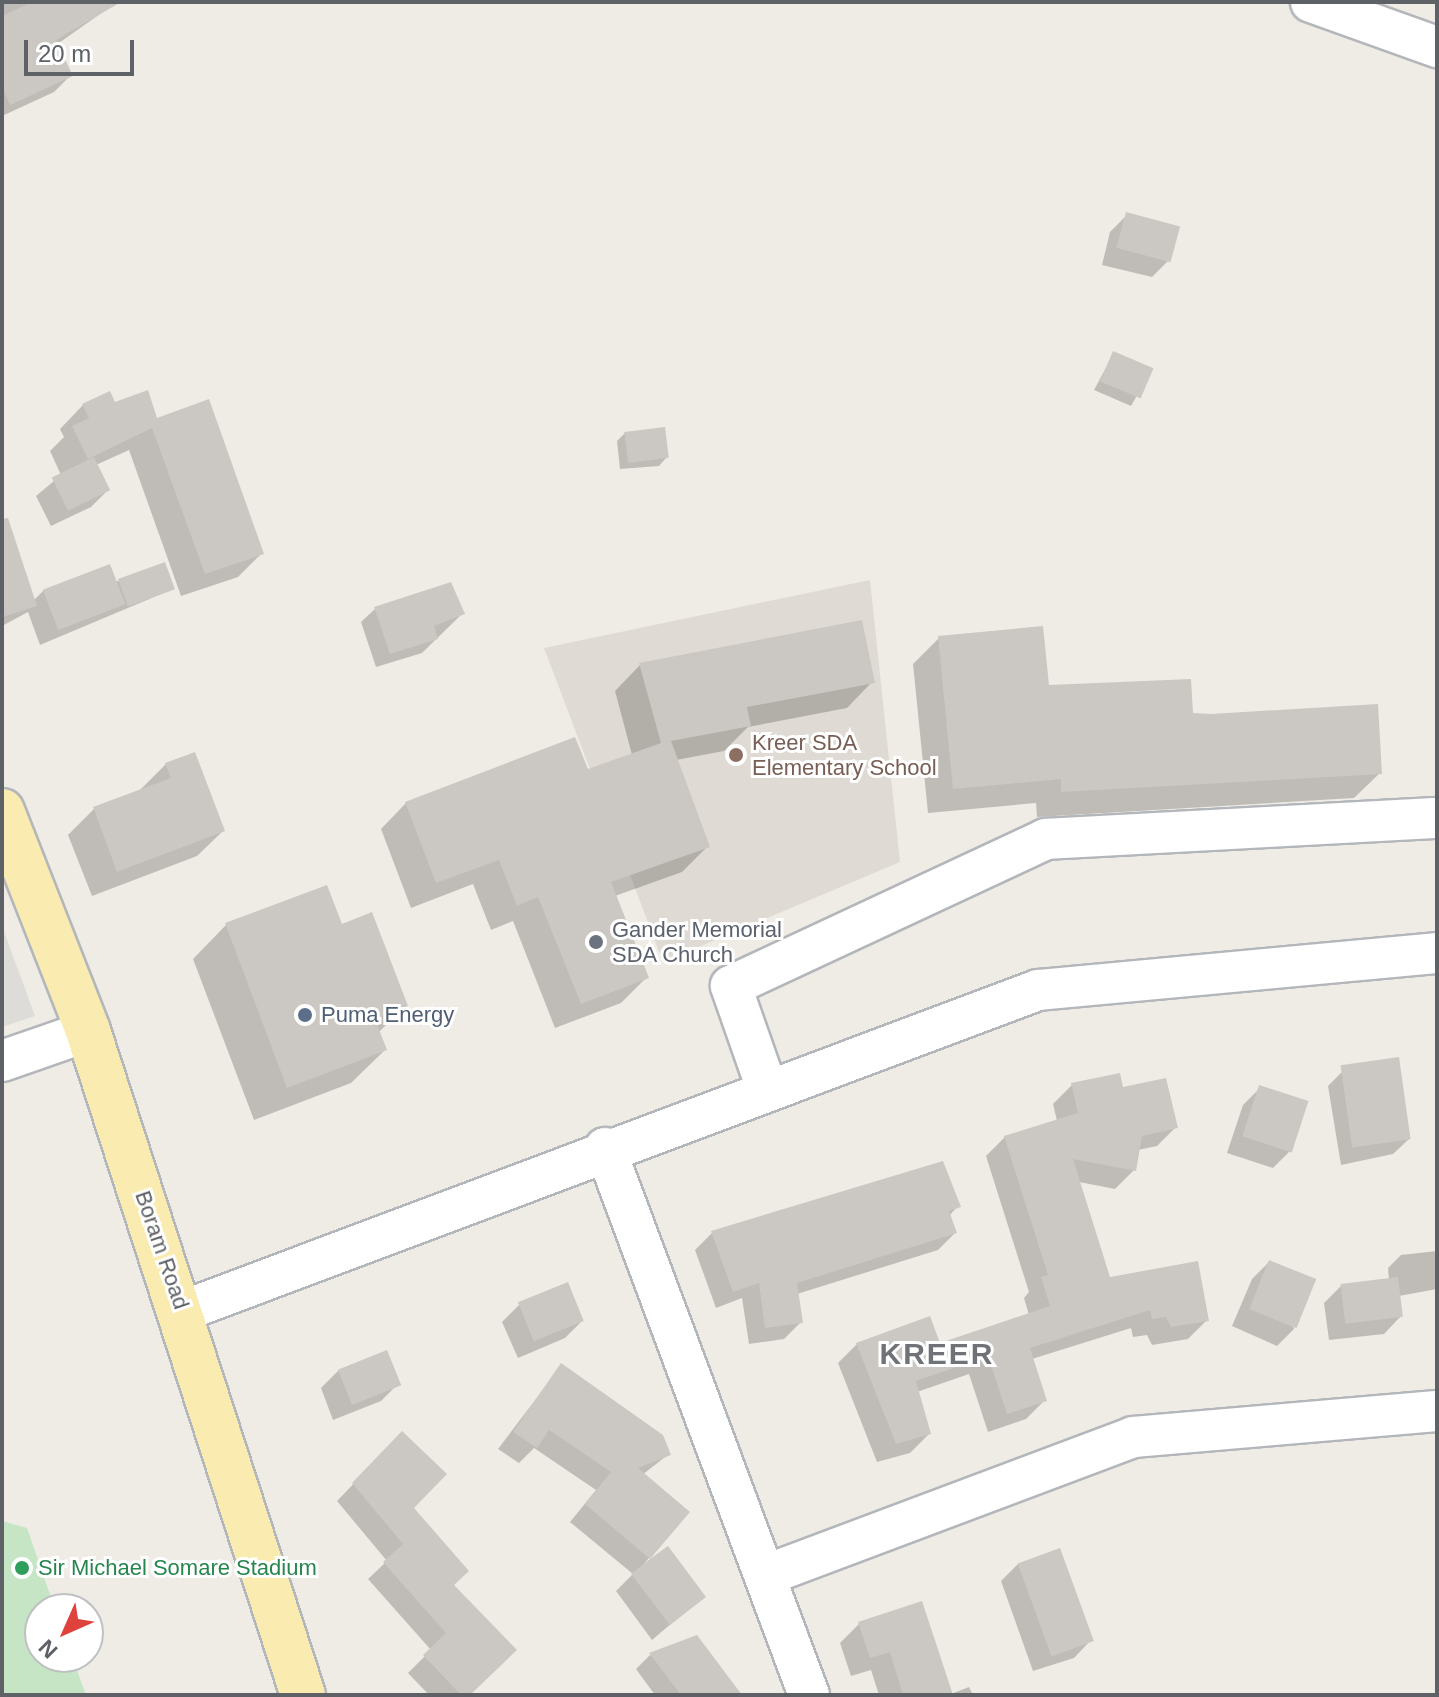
<!DOCTYPE html>
<style>
body{margin:0}
#map{position:relative;width:1439px;height:1697px;overflow:hidden;background:#efece6;font-family:Arial,sans-serif}
div>[style]{position:absolute}
[style*='--x']{left:calc(var(--x)*1px);top:calc(var(--y)*1px);width:calc(var(--w)*1px);rotate:calc(var(--a)*1deg)}
.industrial>*{inset:0;background:#dedcd8}
.education>*{inset:0;background:#dfdbd4}
.green>*{inset:0;background:#c6e5c4}
.shadow>*{inset:0;background:#0003}
.building>*{inset:0;background:#cbc7c2;transform-origin:0 0}
.roads{filter:drop-shadow(2px 0 #b3b6ba) drop-shadow(-2px 0 #b3b6ba) drop-shadow(0 2px #b3b6ba) drop-shadow(0 -2px #b3b6ba)}
.minor>*{height:40px;margin:-20px;padding:0 20px;transform-origin:20px;border-radius:20px;background:#fff}
.major>*{height:44px;margin:-22px;padding:0 22px;transform-origin:22px;border-radius:22px;background:#faebb0}
.dots>*{width:22px;height:22px;translate:-50% -50%;box-sizing:border-box;border:4px solid #fff;border-radius:50%}
span{translate:-50% -50%;white-space:nowrap;text-align:center;line-height:1.15;-webkit-text-stroke:6px #fff;paint-order:stroke}
.education-label{font-size:22px;color:#785e54}
.left{translate:0 -50%;text-align:left}
.worship-label{font-size:22px;color:#5b616d}
.service-label{font-size:22px;color:#4e5e75}
.street-label{font-size:22px;color:#5e6165}
.leisure-label{font-size:22px;color:#27864d}
.district-label{font-size:30px;color:#6f7377;font-weight:700;letter-spacing:2px}
.frame{position:absolute;inset:0;border:4px solid #5e6165;pointer-events:none}
.north{position:absolute;left:24px;top:1593px;width:80px;height:80px;box-sizing:border-box;background:#fff;border:2px solid #bfc0c1;border-radius:50%;rotate:225deg;font-size:22px;font-weight:700;line-height:32px;text-align:center;color:#5e6165}
.north::after{content:'';display:block;margin:auto;width:28px;height:36px;background:#df413c;clip-path:polygon(50% 0,100% 100%,50% 72%,0 100%)}
.scale{position:absolute;left:24px;top:40px;width:110px;height:36px;box-sizing:border-box;border:4px solid #5e6165;border-top:0;padding-left:10px;font-size:24px;line-height:28px;white-space:nowrap;color:#5e6165;-webkit-text-stroke:6px #fff;paint-order:stroke}
</style>
<div id="map">
<div class="industrial">
<i style="clip-path:polygon(2px 926px,35px 1016px,2px 1027px)"></i>
</div>
<div class="education">
<i style="clip-path:polygon(870px 580px,900px 862px,663px 962px,544px 648px)"></i>
</div>
<div class="green">
<i style="clip-path:polygon(2px 1521px,27px 1528px,55px 1609px,40px 1609px,40px 1657px,72px 1657px,86px 1695px,2px 1695px)"></i>
</div>
<div class="shadow">
<i style="clip-path:polygon(2px 2px,110px 7px,56px 45px,70px 76px,54px 92px,2px 116px)"></i>
<i style="clip-path:polygon(1127px 215px,1169px 260px,1152px 277px,1102px 265px,1110px 232px)"></i>
<i style="clip-path:polygon(1114px 353px,1152px 369px,1131px 406px,1094px 390px)"></i>
<i style="clip-path:polygon(114px 404px,155px 420px,262px 553px,238px 577px,181px 596px,129px 450px,96px 465px,108px 490px,91px 507px,51px 526px,36px 496px,61px 475px,50px 451px,64px 437px,60px 429px,83px 405px)"></i>
<i style="clip-path:polygon(625px 433px,667px 457px,659px 466px,620px 469px,617px 441px)"></i>
<i style="clip-path:polygon(2px 530px,33px 601px,43px 591px,119px 581px,173px 589px,40px 645px,28px 612px,2px 626px)"></i>
<i style="clip-path:polygon(376px 608px,462px 614px,422px 653px,376px 667px,361px 622px)"></i>
<i style="clip-path:polygon(939px 638px,1047px 687px,1191px 715px,1380px 773px,1354px 798px,1037px 817px,1036px 803px,928px 813px,913px 664px)"></i>
<i style="clip-path:polygon(640px 665px,872px 682px,847px 708px,748px 727px,724px 751px,676px 760px,708px 846px,682px 872px,615px 896px,647px 977px,621px 1003px,555px 1028px,513px 921px,491px 930px,473px 884px,411px 908px,381px 829px,406px 803px,586px 772px,632px 755px,615px 691px)"></i>
<i style="clip-path:polygon(166px 764px,223px 831px,197px 856px,92px 896px,68px 835px,94px 809px,140px 790px)"></i>
<i style="clip-path:polygon(226px 925px,340px 926px,405px 1006px,378px 1033px,385px 1050px,351px 1083px,254px 1120px,193px 959px)"></i>
<i style="clip-path:polygon(1344px 1070px,1409px 1139px,1393px 1154px,1341px 1165px,1328px 1086px)"></i>
<i style="clip-path:polygon(1072px 1085px,1122px 1090px,1176px 1127px,1157px 1146px,1138px 1150px,1134px 1170px,1115px 1189px,1079px 1182px,1109px 1279px,1207px 1320px,1188px 1339px,1152px 1345px,1147px 1335px,1133px 1337px,1131px 1328px,1032px 1359px,1045px 1400px,1026px 1419px,988px 1432px,969px 1374px,917px 1392px,929px 1434px,910px 1453px,877px 1462px,838px 1363px,857px 1344px,939px 1346px,1029px 1315px,1024px 1298px,1029px 1292px,986px 1156px,1005px 1137px,1057px 1121px,1053px 1104px)"></i>
<i style="clip-path:polygon(1260px 1088px,1290px 1151px,1273px 1168px,1227px 1153px,1243px 1105px)"></i>
<i style="clip-path:polygon(958px 1206px,949px 1216px,955px 1233px,938px 1250px,797px 1294px,801px 1322px,784px 1339px,749px 1344px,742px 1298px,716px 1308px,695px 1250px,712px 1233px)"></i>
<i style="clip-path:polygon(1437px 1251px,1437px 1289px,1399px 1296px,1401px 1316px,1384px 1334px,1329px 1340px,1324px 1303px,1341px 1286px,1389px 1280px,1388px 1268px,1401px 1255px)"></i>
<i style="clip-path:polygon(1269px 1262px,1294px 1329px,1277px 1346px,1232px 1326px,1252px 1279px)"></i>
<i style="clip-path:polygon(519px 1305px,582px 1321px,565px 1338px,518px 1358px,502px 1322px)"></i>
<i style="clip-path:polygon(386px 1353px,398px 1384px,381px 1401px,333px 1420px,321px 1388px,338px 1371px)"></i>
<i style="clip-path:polygon(561px 1366px,669px 1454px,642px 1475px,688px 1513px,643px 1565px,704px 1596px,652px 1640px,616px 1591px,633px 1574px,570px 1522px,596px 1490px,534px 1448px,519px 1463px,498px 1449px)"></i>
<i style="clip-path:polygon(386px 1450px,452px 1586px,468px 1695px,429px 1695px,408px 1673px,431px 1650px,368px 1579px,387px 1561px,337px 1501px)"></i>
<i style="clip-path:polygon(1018px 1564px,1091px 1640px,1074px 1658px,1033px 1671px,1001px 1581px)"></i>
<i style="clip-path:polygon(859px 1624px,951px 1694px,969px 1687px,973px 1695px,879px 1695px,871px 1670px,851px 1676px,840px 1643px)"></i>
<i style="clip-path:polygon(650px 1655px,731px 1695px,655px 1695px,636px 1669px)"></i>
</div>
<div class="building">
<i style="clip-path:polygon(32px 2px,121px 2px,56px 40px,73px 76px,10px 105px,2px 87px,2px 16px)"></i>
<i style="left:1126px;top:212px;width:56px;height:37px;rotate:15deg"></i>
<i style="left:1113px;top:351px;width:44px;height:33px;rotate:23deg"></i>
<i style="clip-path:polygon(148px 390px,157px 418px,209px 399px,264px 554px,205px 574px,152px 428px,88px 459px,72px 426px,89px 418px,82px 404px,110px 391px,115px 402px)"></i>
<i style="left:665px;top:427px;width:31px;height:41px;rotate:83deg"></i>
<i style="left:94px;top:457px;width:37px;height:47px;rotate:64deg"></i>
<i style="clip-path:polygon(8px 518px,37px 606px,2px 617px,2px 519px)"></i>
<i style="left:165px;top:562px;width:29px;height:50px;rotate:70deg"></i>
<i style="left:110px;top:564px;width:43px;height:72px;rotate:69deg"></i>
<i style="clip-path:polygon(451px 582px,465px 614px,434px 626px,438px 639px,390px 654px,374px 607px)"></i>
<i style="clip-path:polygon(862px 620px,875px 683px,747px 707px,751px 726px,671px 741px,710px 847px,611px 882px,649px 978px,581px 1004px,538px 897px,517px 906px,499px 860px,436px 883px,405px 802px,575px 737px,588px 769px,661px 743px,639px 663px)"></i>
<i style="clip-path:polygon(1043px 626px,1049px 685px,1191px 679px,1193px 713px,1211px 714px,1378px 704px,1382px 774px,1061px 792px,1061px 779px,953px 789px,938px 636px)"></i>
<i style="clip-path:polygon(195px 752px,225px 831px,117px 872px,93px 807px,171px 778px,165px 763px)"></i>
<i style="clip-path:polygon(327px 885px,342px 924px,372px 912px,408px 1006px,375px 1019px,387px 1050px,287px 1088px,225px 923px)"></i>
<i style="left:1399px;top:1057px;width:83px;height:59px;rotate:82deg"></i>
<i style="clip-path:polygon(1120px 1073px,1123px 1087px,1166px 1078px,1178px 1128px,1142px 1136px,1136px 1171px,1073px 1159px,1110px 1277px,1198px 1261px,1209px 1321px,1171px 1327px,1166px 1317px,1152px 1319px,1150px 1310px,1030px 1348px,1047px 1401px,1007px 1414px,988px 1356px,916px 1381px,931px 1434px,896px 1444px,856px 1343px,930px 1316px,940px 1343px,1050px 1306px,1041px 1277px,1048px 1275px,1004px 1136px,1078px 1113px,1071px 1083px)"></i>
<i style="left:1259px;top:1085px;width:52px;height:54px;rotate:18deg"></i>
<i style="clip-path:polygon(943px 1161px,961px 1207px,949px 1211px,957px 1233px,797px 1283px,803px 1323px,765px 1328px,759px 1283px,733px 1292px,711px 1231px)"></i>
<i style="left:1269px;top:1260px;width:51px;height:53px;rotate:22deg"></i>
<i style="left:1398px;top:1277px;width:40px;height:58px;rotate:83deg"></i>
<i style="left:568px;top:1282px;width:42px;height:54px;rotate:68deg"></i>
<i style="left:387px;top:1350px;width:38px;height:53px;rotate:68deg"></i>
<i style="clip-path:polygon(561px 1363px,663px 1435px,671px 1455px,638px 1468px,690px 1512px,650px 1559px,668px 1546px,706px 1597px,670px 1625px,631px 1574px,650px 1559px,585px 1504px,611px 1472px,549px 1430px,537px 1448px,513px 1432px)"></i>
<i style="clip-path:polygon(402px 1431px,447px 1474px,414px 1508px,469px 1571px,454px 1585px,517px 1650px,470px 1695px,461px 1695px,423px 1655px,446px 1633px,383px 1562px,403px 1544px,352px 1483px)"></i>
<i style="left:1060px;top:1548px;width:99px;height:45px;rotate:70deg"></i>
<i style="clip-path:polygon(922px 1601px,953px 1695px,903px 1695px,890px 1652px,870px 1658px,858px 1622px)"></i>
<i style="clip-path:polygon(697px 1635px,742px 1695px,681px 1695px,649px 1653px)"></i>
</div>
<div class="roads">
<div class="minor">
<i style="--x:1311;--y:2;--w:134;--a:19.7"></i>
<i style="--x:2;--y:1061;--w:91;--a:-19.2"></i>
<i style="--x:767;--y:1089;--w:109;--a:-109.3"></i>
<i style="--x:731;--y:986;--w:348;--a:-25"></i>
<i style="--x:1046;--y:839;--w:392;--a:-3.1"></i>
<i style="--x:605;--y:1148;--w:584;--a:69.55"></i>
<i style="--x:183;--y:1311;--w:913;--a:-20.58"></i>
<i style="--x:1038;--y:990;--w:401;--a:-5.3"></i>
<i style="--x:769;--y:1574;--w:389;--a:-20.6"></i>
<i style="--x:1133;--y:1437;--w:305;--a:-4.9"></i>
</div>
<div class="major">
<i style="--x:2;--y:811;--w:236;--a:68.6"></i>
<i style="--x:88;--y:1031;--w:698;--a:72.06"></i>
</div>
</div>
<div class="dots">
<i style="left:736px;top:755px;background:#8d6e63"></i>
<i style="left:596px;top:942px;background:#6b7280"></i>
<i style="left:305px;top:1015px;background:#5c6f8a"></i>
<i style="left:22px;top:1568px;background:#2e9e5b"></i>
</div>
<div class="education-label">
<span class="left" style="left:752px;top:755px">Kreer SDA<br>Elementary School</span>
</div>
<div class="worship-label">
<span class="left" style="left:612px;top:942px">Gander Memorial<br>SDA Church</span>
</div>
<div class="service-label">
<span class="left" style="left:321px;top:1015px">Puma Energy</span>
</div>
<div class="street-label">
<span style="left:162px;top:1250px;rotate:71deg">Boram Road</span>
</div>
<div class="leisure-label">
<span class="left" style="left:38px;top:1568px">Sir Michael Somare Stadium</span>
</div>
<div class="district-label">
<span style="left:937px;top:1354px">KREER</span>
</div>
<div class="frame"></div>
<div class="north">N</div>
<div class="scale">20 m</div>
</div>
